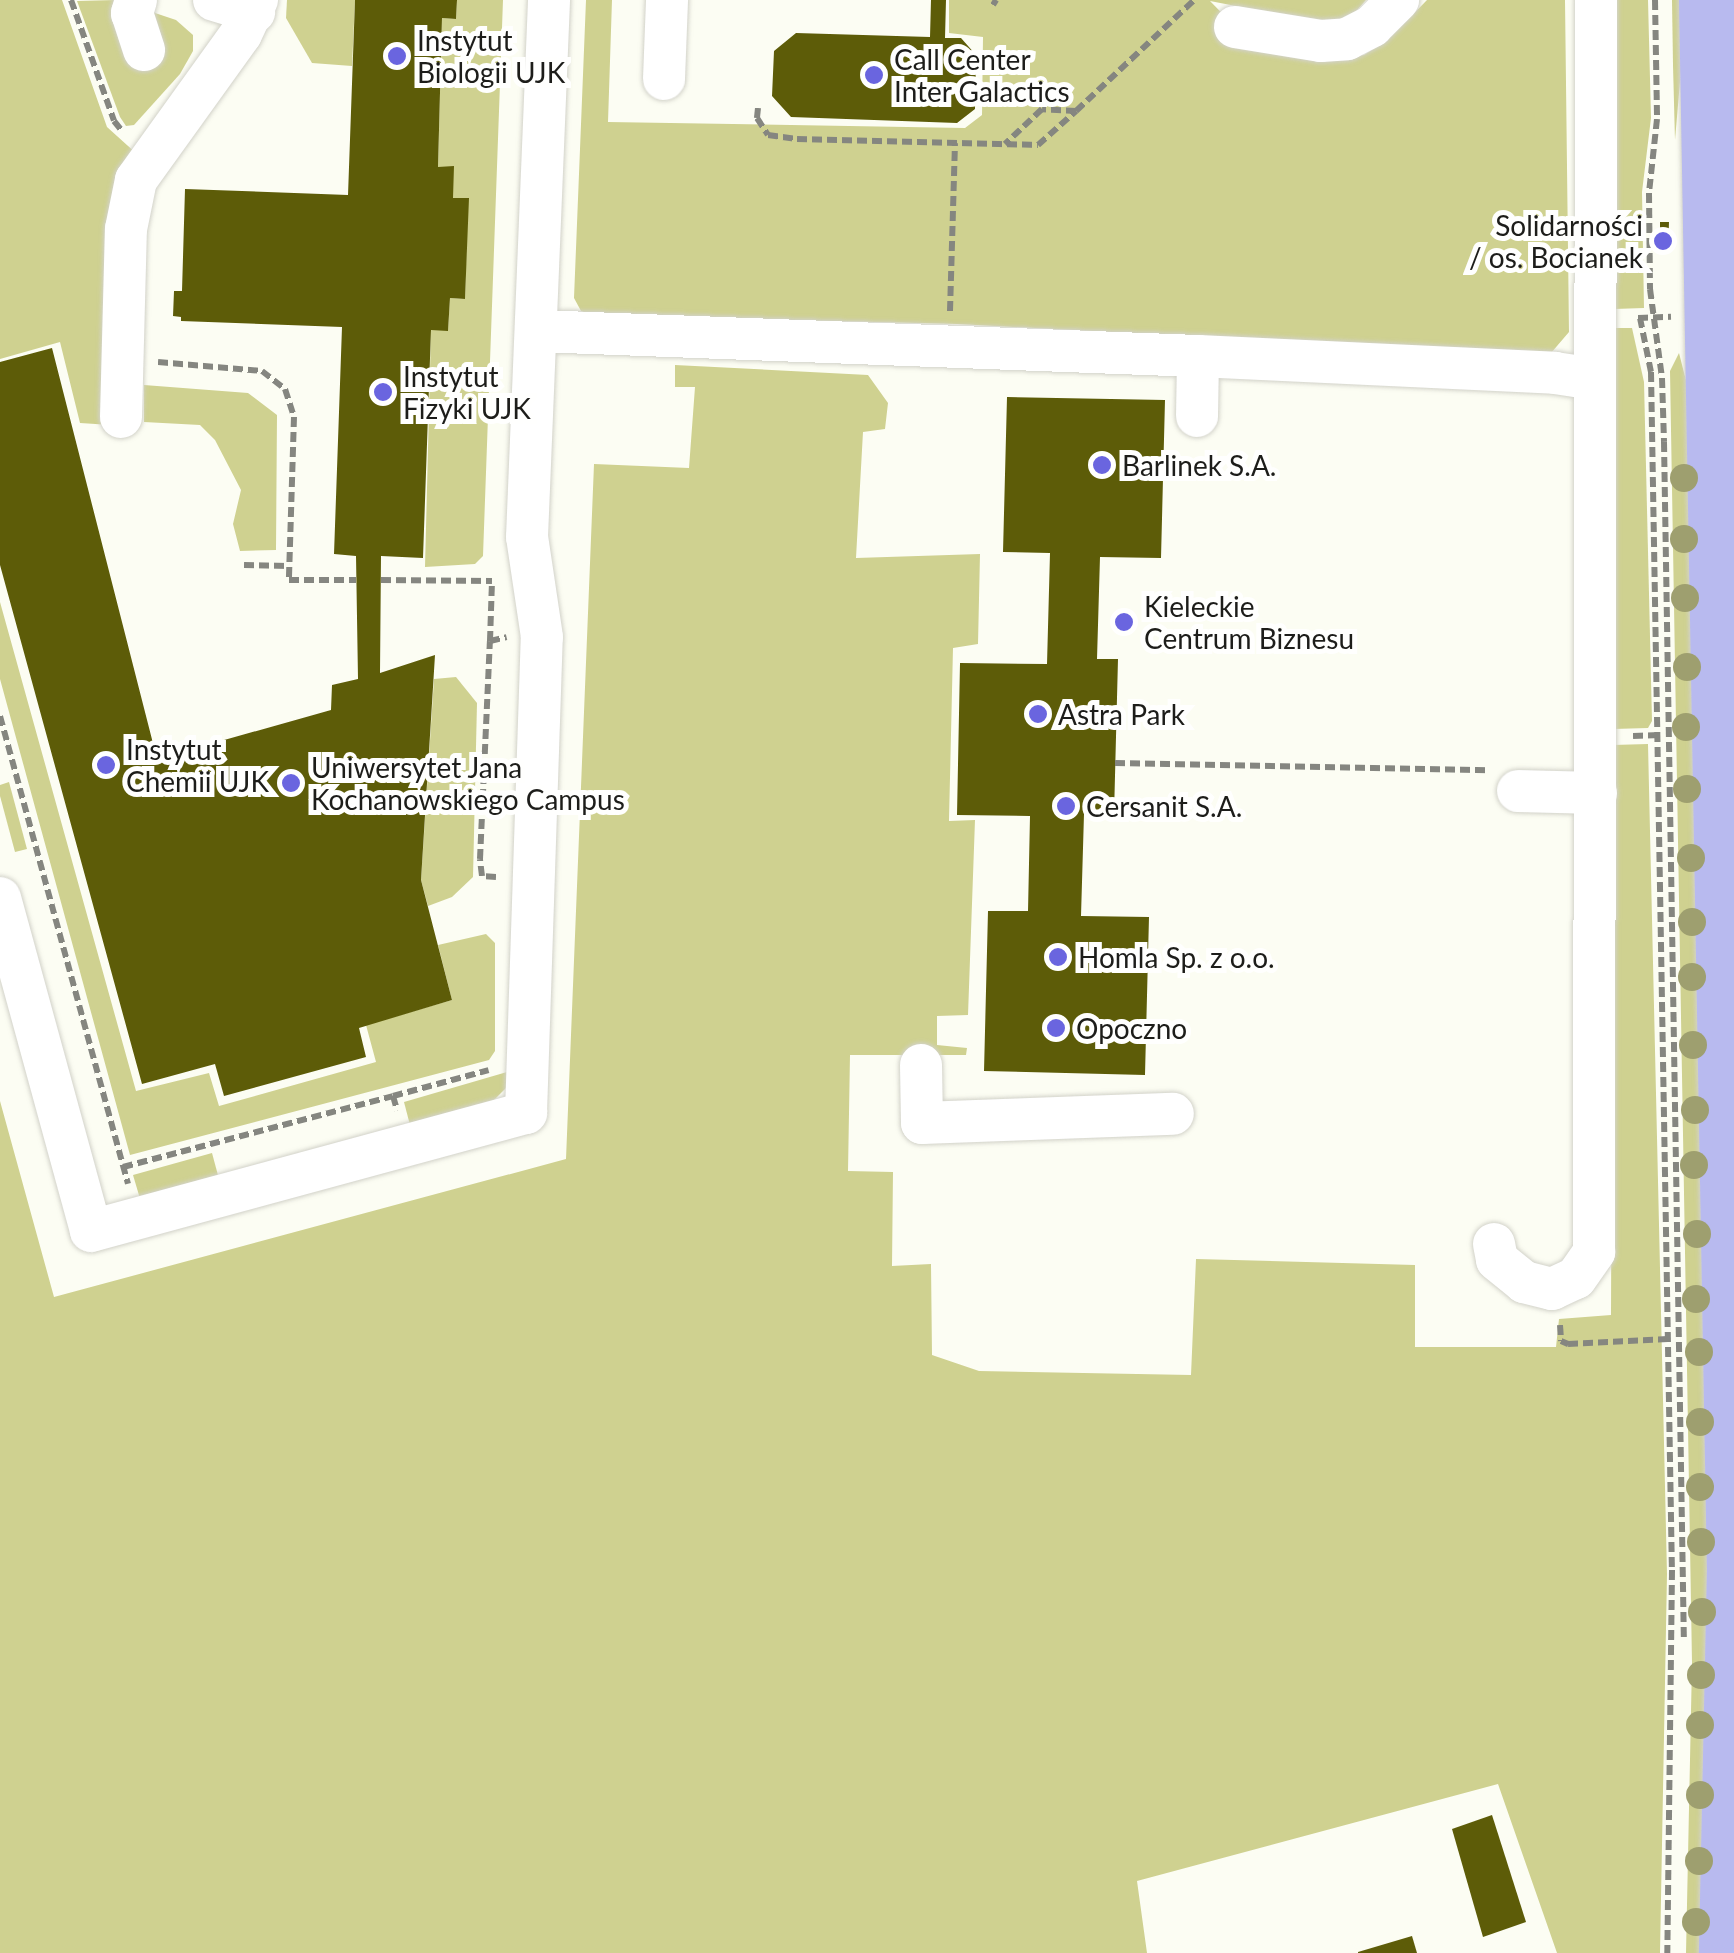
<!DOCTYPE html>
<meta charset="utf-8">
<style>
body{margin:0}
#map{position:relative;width:1734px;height:1953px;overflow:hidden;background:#fcfdf3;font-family:Lato,sans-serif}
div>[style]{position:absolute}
.green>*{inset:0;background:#cfd190}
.building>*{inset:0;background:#5d5c08}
.path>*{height:6px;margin-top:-3px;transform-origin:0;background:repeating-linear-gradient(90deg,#858680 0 10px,transparent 0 15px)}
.roads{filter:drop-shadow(0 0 2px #d2d2c9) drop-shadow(0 0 2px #d2d2c9)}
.minor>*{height:42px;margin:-21px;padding:0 21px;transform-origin:21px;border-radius:21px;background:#fff}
.major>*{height:55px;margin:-27.5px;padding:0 27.5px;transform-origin:27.5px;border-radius:27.5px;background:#b8baef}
.trees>*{width:28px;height:28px;margin:-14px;border-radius:50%;background:#9e9f6f}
.dots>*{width:28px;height:28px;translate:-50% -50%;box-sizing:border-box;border:5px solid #fffffe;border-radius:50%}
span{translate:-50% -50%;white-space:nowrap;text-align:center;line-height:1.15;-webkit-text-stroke:10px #fffffe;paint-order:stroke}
.poi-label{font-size:28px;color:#1d1d1a}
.left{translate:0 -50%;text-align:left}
.right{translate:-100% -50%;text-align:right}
</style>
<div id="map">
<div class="green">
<div style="clip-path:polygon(0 0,62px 0,107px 127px,138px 155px,111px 425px,80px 423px,60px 342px,0 359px)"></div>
<div style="clip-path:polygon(116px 0,176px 20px,193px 35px,193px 51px,180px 74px,134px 125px,126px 126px,120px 117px,77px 1px)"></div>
<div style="clip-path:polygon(287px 0,355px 0,352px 66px,312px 63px,286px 18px)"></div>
<div style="clip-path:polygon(457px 0,503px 0,483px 556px,475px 564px,425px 567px,431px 330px,448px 330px,450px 298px,465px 299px,468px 198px,453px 198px,438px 167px,442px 18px,456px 19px)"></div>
<div style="clip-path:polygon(586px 0,612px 0,608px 122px,965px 128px,982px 115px,983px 37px,949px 33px,949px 0,1366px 0,1348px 20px,1329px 24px,1210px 1px,1259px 51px,1330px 60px,1364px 55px,1388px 40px,1427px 0,1565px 0,1569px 332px,1551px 353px,1537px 354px,957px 324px,593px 315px,581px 311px,574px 298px)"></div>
<div style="clip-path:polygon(1615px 0,1648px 0,1651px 118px,1642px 192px,1644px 308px,1614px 309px)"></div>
<div style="clip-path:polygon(1672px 0,1687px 0,1675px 140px,1673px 65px)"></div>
<div style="clip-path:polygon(1614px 328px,1632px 328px,1644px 382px,1652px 721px,1648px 728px,1613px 729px)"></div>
<div style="clip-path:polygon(1679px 353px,1694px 412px,1713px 1376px,1707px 1953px,1686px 1953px,1692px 1663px,1670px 371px)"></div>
<div style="clip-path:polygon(675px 365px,868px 375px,888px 403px,885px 429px,863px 432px,856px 558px,980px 554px,978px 644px,953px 648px,949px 821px,975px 820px,968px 1015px,937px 1016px,937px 1045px,967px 1048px,966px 1055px,850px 1055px,848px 1171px,893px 1172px,892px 1266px,931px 1264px,932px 1355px,979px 1371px,1191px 1375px,1196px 1259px,1415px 1265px,1415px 1347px,1556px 1347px,1559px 1319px,1611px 1315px,1613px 745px,1648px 744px,1667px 1574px,1660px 1953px,1557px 1953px,1498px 1784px,1137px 1881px,1147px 1953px,0 1953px,0 1101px,54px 1297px,566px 1159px,594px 464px,689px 468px,695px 387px,675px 387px)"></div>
<div style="clip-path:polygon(144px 385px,248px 393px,277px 415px,276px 550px,240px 551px,233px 524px,241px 490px,215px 440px,200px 425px,144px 422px)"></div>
<div style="clip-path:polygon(0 602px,136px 1091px,209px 1073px,219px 1106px,376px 1062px,366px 1025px,452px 1000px,438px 945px,486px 934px,495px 943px,495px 1051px,489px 1060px,130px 1155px,0 679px)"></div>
<div style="clip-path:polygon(456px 677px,477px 703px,473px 877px,452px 897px,428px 906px,421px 880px,434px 679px)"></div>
<div style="clip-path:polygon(9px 782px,27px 849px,15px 852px,0 796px,0 785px)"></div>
<div style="clip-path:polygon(507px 1072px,508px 1086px,490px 1104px,411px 1129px,404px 1102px)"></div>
<div style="clip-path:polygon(212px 1153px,219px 1179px,141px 1202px,133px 1175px)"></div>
</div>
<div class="building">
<div style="clip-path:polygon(355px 0,457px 0,456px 19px,442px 18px,438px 167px,454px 166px,453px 198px,469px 198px,465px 299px,450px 298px,448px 331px,431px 330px,423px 558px,381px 556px,380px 673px,435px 655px,421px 880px,452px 1000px,359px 1028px,366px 1057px,224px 1096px,215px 1064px,142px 1084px,0 565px,0 362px,52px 348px,157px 759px,331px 710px,332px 685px,358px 679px,356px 556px,334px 554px,342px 327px,181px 321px,181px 317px,173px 316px,174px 291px,182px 291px,185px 189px,348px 195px)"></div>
<div style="clip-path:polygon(931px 0,946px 0,945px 38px,961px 38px,976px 55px,975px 109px,957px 123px,791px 117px,772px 96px,774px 51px,796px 33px,930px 37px)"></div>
<div style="clip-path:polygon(1660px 222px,1669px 222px,1668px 251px,1660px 251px)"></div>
<div style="clip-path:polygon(1007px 397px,1165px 400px,1161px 558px,1100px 557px,1097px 659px,1118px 659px,1114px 815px,1084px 814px,1081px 916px,1149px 917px,1145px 1075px,984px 1071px,988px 911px,1028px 911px,1030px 816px,957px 815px,960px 663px,1047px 664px,1050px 553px,1003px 552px)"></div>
<div style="clip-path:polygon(1492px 1815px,1526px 1922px,1483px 1937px,1452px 1829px)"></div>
<div style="clip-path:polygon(1412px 1936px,1417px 1953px,1358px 1953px,1358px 1952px)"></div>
</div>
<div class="path">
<div style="left:71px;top:0;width:128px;rotate:70.4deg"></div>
<div style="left:114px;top:121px;width:14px;rotate:51deg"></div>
<div style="left:1655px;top:0;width:119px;rotate:89deg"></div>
<div style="left:1657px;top:119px;width:74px;rotate:96.2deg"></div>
<div style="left:1649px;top:193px;width:96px;rotate:89.4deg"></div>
<div style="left:1650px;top:289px;width:90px;rotate:82.3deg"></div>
<div style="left:1662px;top:378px;width:64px;rotate:88.2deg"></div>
<div style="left:1664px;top:442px;width:1200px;rotate:89.05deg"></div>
<div style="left:993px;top:5px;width:6px;rotate:-59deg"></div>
<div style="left:758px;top:108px;width:10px;rotate:96deg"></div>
<div style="left:757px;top:118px;width:20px;rotate:57deg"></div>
<div style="left:768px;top:135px;width:29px;rotate:8deg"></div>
<div style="left:797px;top:139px;width:241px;rotate:1.4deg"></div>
<div style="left:1038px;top:145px;width:51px;rotate:-41.8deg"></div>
<div style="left:1076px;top:111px;width:34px;rotate:-177deg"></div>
<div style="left:1042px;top:109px;width:51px;rotate:136.6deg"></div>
<div style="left:1076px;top:111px;width:162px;rotate:-43.2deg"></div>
<div style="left:950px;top:311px;width:168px;rotate:-88.3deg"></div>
<div style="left:1638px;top:318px;width:33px;rotate:-2deg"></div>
<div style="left:1640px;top:318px;width:55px;rotate:78.5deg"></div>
<div style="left:1651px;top:372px;width:1198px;rotate:89deg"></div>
<div style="left:1672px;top:1570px;width:383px;rotate:90.7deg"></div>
<div style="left:158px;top:362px;width:104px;rotate:4.9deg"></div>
<div style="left:262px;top:371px;width:29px;rotate:38deg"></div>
<div style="left:285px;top:389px;width:29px;rotate:72deg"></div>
<div style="left:294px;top:417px;width:163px;rotate:91.8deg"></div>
<div style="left:289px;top:580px;width:67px"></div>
<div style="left:244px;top:565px;width:45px;rotate:1.3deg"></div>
<div style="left:381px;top:580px;width:111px;rotate:0.5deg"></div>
<div style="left:490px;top:641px;width:59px;rotate:-88.1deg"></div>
<div style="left:0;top:716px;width:485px;rotate:74.7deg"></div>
<div style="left:1633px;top:736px;width:27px;rotate:-2deg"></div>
<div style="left:1115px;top:763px;width:374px;rotate:1.1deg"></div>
<div style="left:496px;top:877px;width:14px;rotate:-176deg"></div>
<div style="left:482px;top:876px;width:17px;rotate:-97deg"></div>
<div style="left:480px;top:859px;width:218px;rotate:-87.4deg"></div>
<div style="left:490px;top:641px;width:17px;rotate:-13deg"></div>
<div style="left:393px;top:1096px;width:99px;rotate:-15.2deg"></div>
<div style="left:123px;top:1167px;width:279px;rotate:-14.7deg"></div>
<div style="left:393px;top:1096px;width:15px;rotate:74deg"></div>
<div style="left:1560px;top:1325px;width:16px;rotate:86deg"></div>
<div style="left:1561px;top:1341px;width:8px;rotate:23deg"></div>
<div style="left:1568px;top:1344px;width:100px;rotate:-2.9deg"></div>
</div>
<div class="roads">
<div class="minor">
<div style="left:136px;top:0;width:14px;rotate:107deg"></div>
<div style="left:132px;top:13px;width:39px;rotate:72deg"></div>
<div style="left:214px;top:0;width:42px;rotate:16.7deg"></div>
<div style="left:1235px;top:27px;width:87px;rotate:9.2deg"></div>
<div style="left:1321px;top:41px;width:26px;rotate:-4deg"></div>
<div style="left:1347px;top:39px;width:28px;rotate:-27deg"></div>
<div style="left:1372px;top:26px;width:37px;rotate:-45deg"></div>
<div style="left:664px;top:79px;width:79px;rotate:-87.8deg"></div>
<div style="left:538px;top:331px;width:660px;rotate:2.17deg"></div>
<div style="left:1198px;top:356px;width:357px;rotate:2.7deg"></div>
<div style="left:1555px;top:373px;width:40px;rotate:8.5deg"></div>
<div style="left:1197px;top:416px;width:60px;rotate:-89deg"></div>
<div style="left:121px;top:417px;width:188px;rotate:-88.5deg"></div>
<div style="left:126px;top:229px;width:50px;rotate:-78.5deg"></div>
<div style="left:136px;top:180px;width:180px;rotate:-54.3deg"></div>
<div style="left:241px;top:34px;width:38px;rotate:-65deg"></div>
<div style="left:1518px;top:791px;width:78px;rotate:1.5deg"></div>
<div style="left:0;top:898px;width:345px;rotate:74.7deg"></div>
<div style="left:91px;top:1231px;width:451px;rotate:-15.2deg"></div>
<div style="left:526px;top:1113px;width:476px;rotate:-88.1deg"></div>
<div style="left:542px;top:637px;width:101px;rotate:-98.5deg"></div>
<div style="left:527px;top:537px;width:537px;rotate:-87.65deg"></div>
<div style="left:921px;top:1065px;width:58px;rotate:89deg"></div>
<div style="left:922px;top:1123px;width:251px;rotate:-2.1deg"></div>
<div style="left:1494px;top:1244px;width:16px;rotate:79deg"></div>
<div style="left:1497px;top:1260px;width:35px;rotate:39deg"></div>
<div style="left:1524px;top:1282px;width:29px;rotate:14deg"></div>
<div style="left:1552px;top:1289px;width:26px;rotate:-25deg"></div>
<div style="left:1576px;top:1278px;width:32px;rotate:-55deg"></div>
<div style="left:1594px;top:1252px;width:1252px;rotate:-89.91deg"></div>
</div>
<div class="major">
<div style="left:1706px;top:0;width:1566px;rotate:88.98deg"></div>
<div style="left:1734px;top:1566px;width:387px;rotate:91.2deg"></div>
</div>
</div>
<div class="trees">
<div style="left:1684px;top:478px"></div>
<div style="left:1684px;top:539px"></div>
<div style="left:1685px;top:598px"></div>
<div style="left:1687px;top:667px"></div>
<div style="left:1686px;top:727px"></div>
<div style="left:1687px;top:789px"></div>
<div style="left:1691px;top:858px"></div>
<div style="left:1692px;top:922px"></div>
<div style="left:1692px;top:977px"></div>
<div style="left:1693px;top:1045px"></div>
<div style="left:1695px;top:1110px"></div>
<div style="left:1694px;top:1165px"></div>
<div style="left:1697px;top:1234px"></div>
<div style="left:1696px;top:1299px"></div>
<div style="left:1699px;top:1352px"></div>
<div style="left:1700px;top:1422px"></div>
<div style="left:1700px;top:1487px"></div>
<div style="left:1701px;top:1542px"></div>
<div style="left:1702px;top:1612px"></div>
<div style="left:1701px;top:1675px"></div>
<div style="left:1700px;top:1725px"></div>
<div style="left:1700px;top:1795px"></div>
<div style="left:1699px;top:1861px"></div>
<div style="left:1696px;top:1922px"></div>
</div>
<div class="dots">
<div style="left:397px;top:56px;background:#6a65df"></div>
<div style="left:874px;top:75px;background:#6a65df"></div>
<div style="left:1663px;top:241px;background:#6a65df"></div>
<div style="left:383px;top:392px;background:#6a65df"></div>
<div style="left:1102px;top:465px;background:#6a65df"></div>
<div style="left:1124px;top:622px;background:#6a65df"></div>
<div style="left:1038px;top:714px;background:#6a65df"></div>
<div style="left:106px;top:765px;background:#6a65df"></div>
<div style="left:291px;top:783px;background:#6a65df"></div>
<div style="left:1066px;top:806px;background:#6a65df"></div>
<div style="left:1058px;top:957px;background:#6a65df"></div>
<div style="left:1056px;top:1028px;background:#6a65df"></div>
</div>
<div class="poi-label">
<span class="left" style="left:417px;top:56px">Instytut<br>Biologii UJK</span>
<span class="left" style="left:894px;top:75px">Call Center<br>Inter Galactics</span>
<span class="right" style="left:1643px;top:241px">Solidarności<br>/ os. Bocianek</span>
<span class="left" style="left:403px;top:392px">Instytut<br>Fizyki UJK</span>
<span class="left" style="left:1122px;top:465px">Barlinek S.A.</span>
<span class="left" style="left:1144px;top:622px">Kieleckie<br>Centrum Biznesu</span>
<span class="left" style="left:1058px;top:714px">Astra Park</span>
<span class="left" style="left:126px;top:765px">Instytut<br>Chemii UJK</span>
<span class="left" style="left:311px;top:783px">Uniwersytet Jana<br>Kochanowskiego Campus</span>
<span class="left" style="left:1086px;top:806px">Cersanit S.A.</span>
<span class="left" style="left:1078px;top:957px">Homla Sp. z o.o.</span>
<span class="left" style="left:1076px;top:1028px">Opoczno</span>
</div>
</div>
